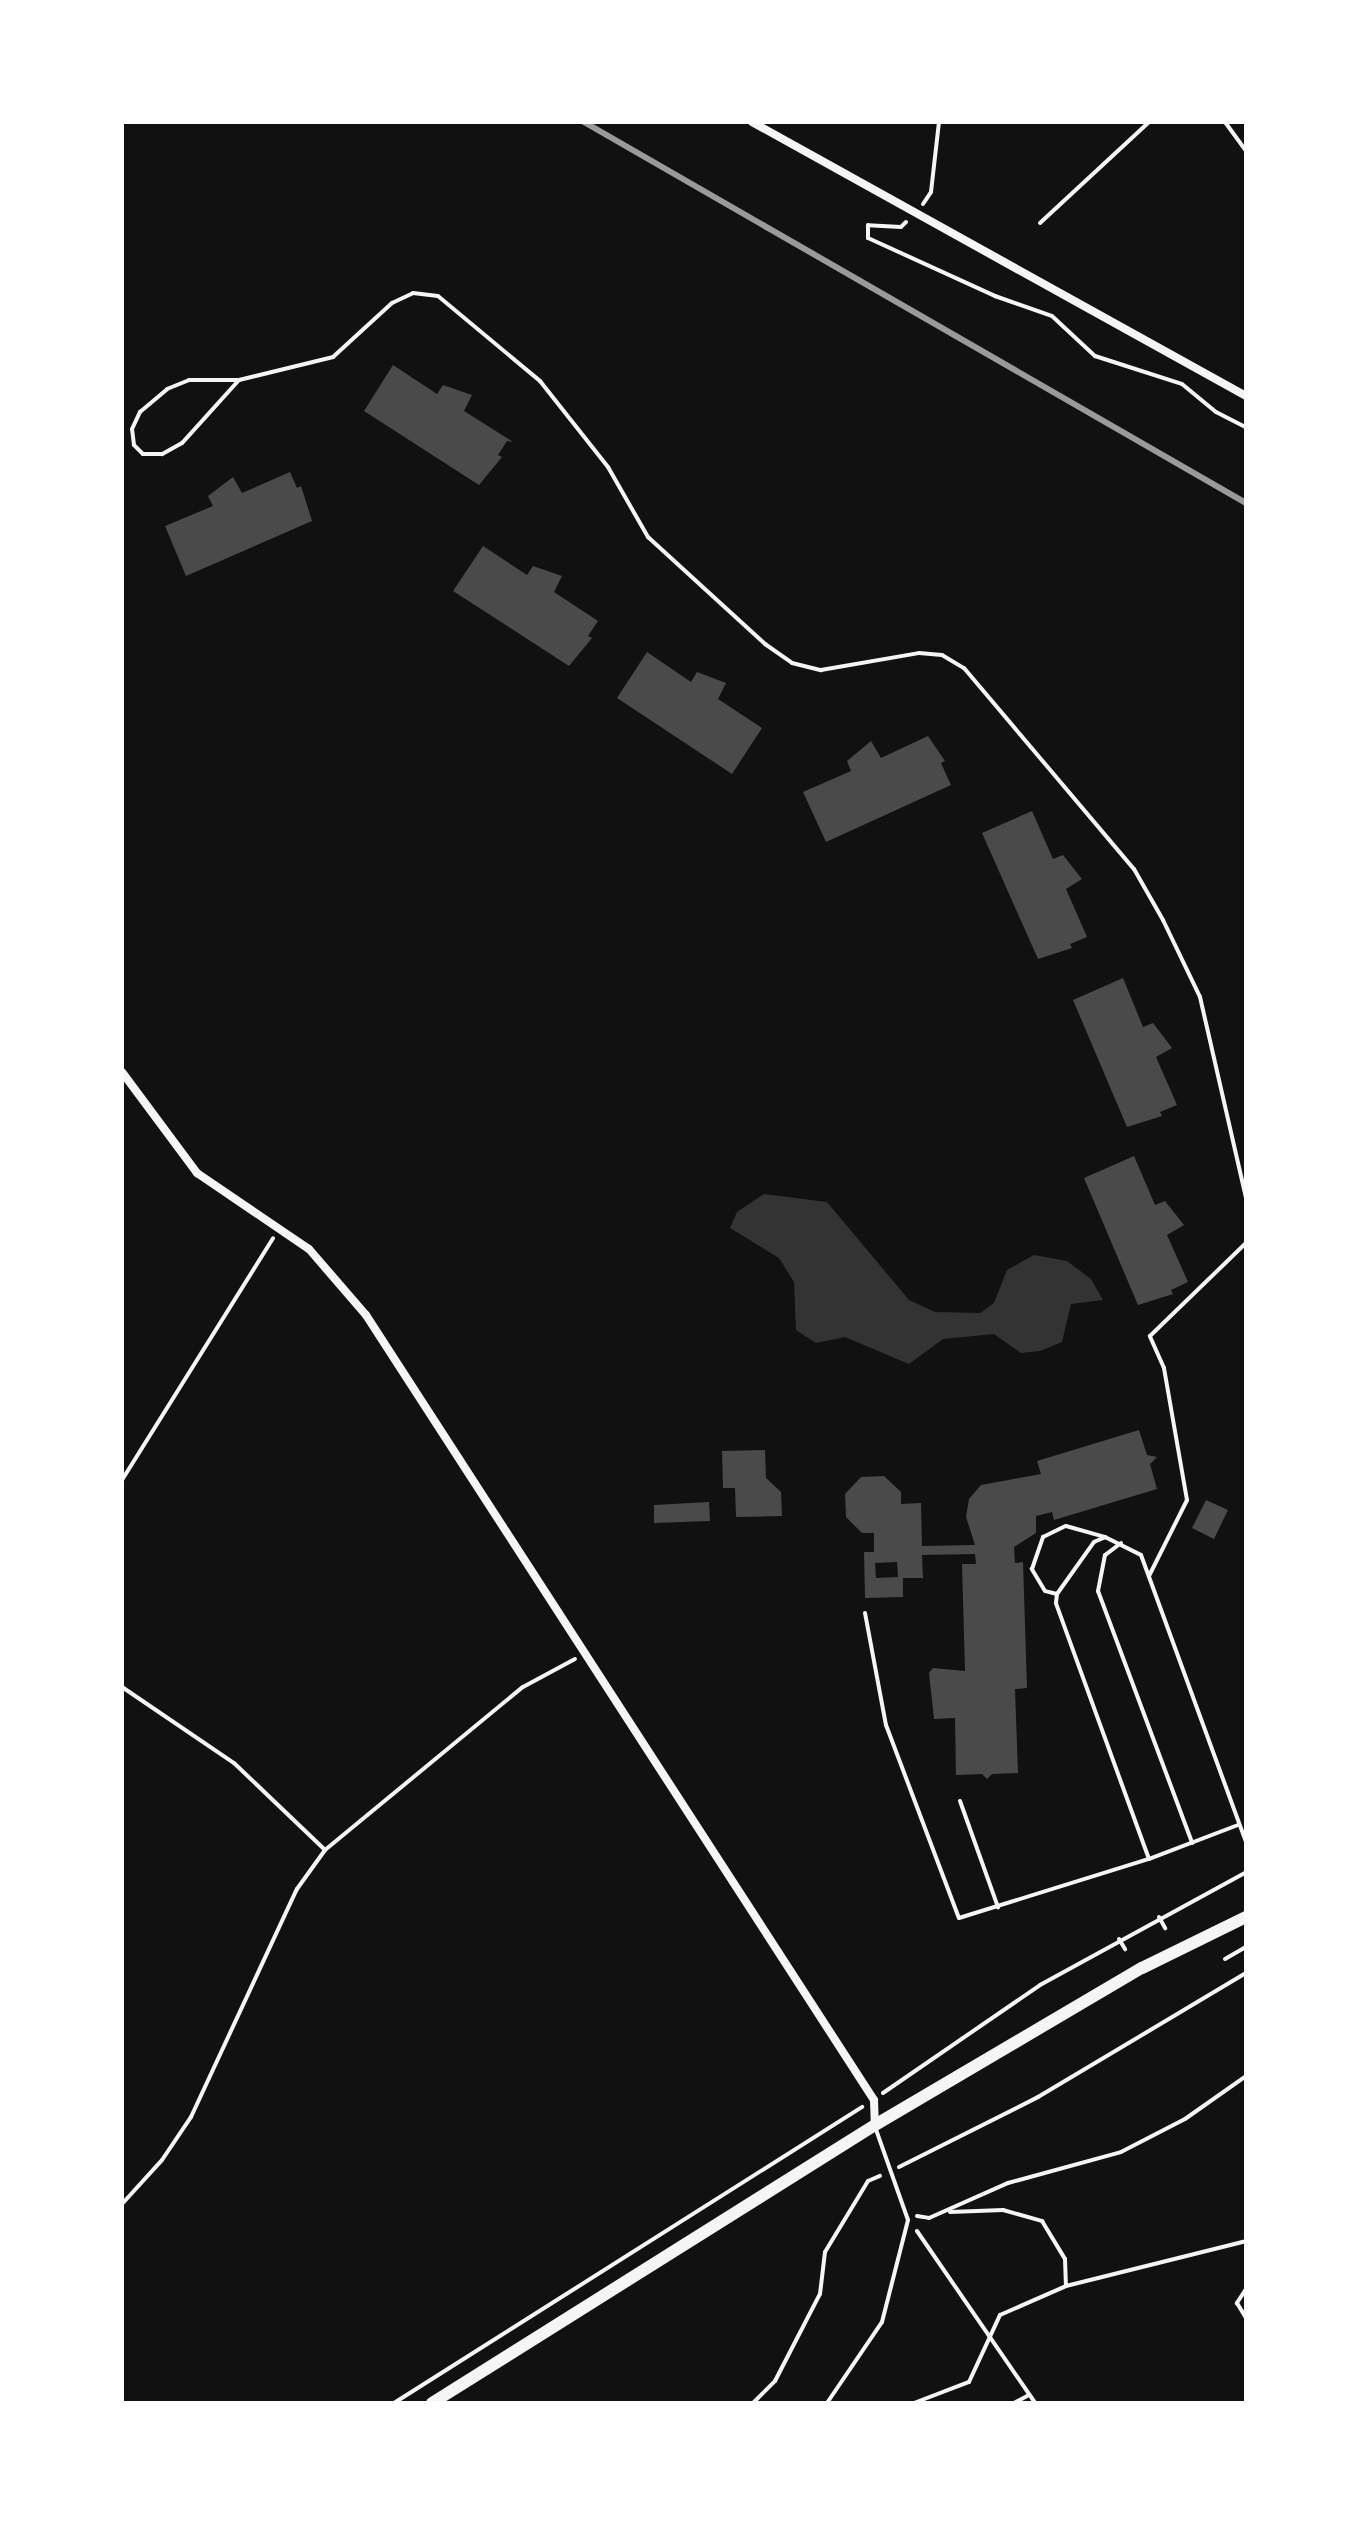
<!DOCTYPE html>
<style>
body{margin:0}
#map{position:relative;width:1368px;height:2525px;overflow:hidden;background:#111;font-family:Ubuntu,sans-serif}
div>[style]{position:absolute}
.water>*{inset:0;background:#333}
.building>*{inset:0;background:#4a4a4a}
.path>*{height:4px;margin:-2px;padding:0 2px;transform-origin:2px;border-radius:2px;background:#f5f5f5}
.service>*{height:4px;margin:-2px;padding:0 2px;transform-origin:2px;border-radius:2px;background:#f5f5f5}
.minor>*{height:8px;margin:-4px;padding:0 4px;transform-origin:4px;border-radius:4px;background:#f5f5f5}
.secondary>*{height:12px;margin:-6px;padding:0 6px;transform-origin:6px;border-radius:6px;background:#f5f5f5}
.rail>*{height:6px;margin:-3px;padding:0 3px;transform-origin:3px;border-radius:3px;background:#9a9a9a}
span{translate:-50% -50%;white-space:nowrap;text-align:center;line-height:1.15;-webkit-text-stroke:6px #fff;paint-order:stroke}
.frame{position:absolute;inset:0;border:124px solid #fff;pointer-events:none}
</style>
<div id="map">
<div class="water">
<div style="clip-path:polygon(764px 1194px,827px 1202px,909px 1300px,935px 1312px,980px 1313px,994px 1303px,1007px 1270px,1034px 1255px,1067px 1261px,1091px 1279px,1103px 1300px,1071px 1304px,1062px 1342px,1040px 1351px,1021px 1353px,994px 1334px,943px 1339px,909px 1364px,845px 1337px,816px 1343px,796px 1330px,794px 1282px,779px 1258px,730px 1228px,737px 1212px)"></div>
</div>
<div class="building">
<div style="clip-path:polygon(393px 365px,437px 394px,443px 385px,472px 395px,464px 411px,513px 442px,507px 441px,498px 455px,502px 457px,479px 485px,364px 411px)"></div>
<div style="clip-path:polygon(290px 472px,297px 488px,301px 486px,312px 521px,186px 576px,165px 526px,213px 506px,208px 496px,233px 477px,242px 493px)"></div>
<div style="clip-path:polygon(483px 546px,527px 575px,533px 566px,562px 576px,554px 592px,598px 621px,588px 636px,592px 638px,569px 666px,453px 591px)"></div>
<div style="clip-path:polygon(647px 652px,691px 682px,697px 672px,726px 683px,718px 699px,762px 728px,732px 774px,617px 698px)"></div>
<div style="clip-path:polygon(928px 736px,945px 761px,941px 763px,951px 785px,826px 842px,803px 792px,851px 771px,847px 761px,871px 741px,881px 758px)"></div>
<div style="clip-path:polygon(1032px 811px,1053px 859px,1063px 855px,1082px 879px,1066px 889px,1087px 937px,1070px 944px,1072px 948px,1038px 959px,982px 833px)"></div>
<div style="clip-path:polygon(1123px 978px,1143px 1027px,1153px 1023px,1172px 1048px,1156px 1057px,1177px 1105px,1160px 1112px,1162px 1116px,1127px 1127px,1073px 1000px)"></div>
<div style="clip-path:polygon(1134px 1156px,1155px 1205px,1165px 1201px,1184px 1225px,1167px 1235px,1188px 1282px,1171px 1290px,1173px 1294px,1138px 1305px,1084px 1178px)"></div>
<div style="clip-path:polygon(evenodd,1139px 1430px,1147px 1455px,1157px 1457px,1150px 1464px,1157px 1489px,1054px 1520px,1052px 1512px,1036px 1516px,1036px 1533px,1014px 1547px,1015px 1563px,1023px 1562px,1027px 1688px,1015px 1689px,1018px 1773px,992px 1774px,987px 1779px,982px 1774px,956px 1775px,955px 1718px,934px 1719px,929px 1673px,933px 1668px,965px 1671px,962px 1564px,976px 1564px,975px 1554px,922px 1555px,923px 1578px,903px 1578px,903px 1597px,865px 1598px,864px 1552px,874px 1552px,874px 1533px,862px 1533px,846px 1517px,845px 1494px,861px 1477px,884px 1476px,901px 1492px,901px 1504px,921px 1503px,922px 1546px,975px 1545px,966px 1517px,969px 1499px,981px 1485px,1041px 1474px,1037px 1461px,1139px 1430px,897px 1562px,898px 1577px,876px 1578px,875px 1563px,897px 1562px)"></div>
<div style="clip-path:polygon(765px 1450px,766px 1478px,781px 1492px,782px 1516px,736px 1517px,735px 1488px,723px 1488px,722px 1451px)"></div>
<div style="clip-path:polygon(1206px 1500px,1228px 1510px,1214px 1539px,1192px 1528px)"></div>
<div style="clip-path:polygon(709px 1502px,710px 1521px,654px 1523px,654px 1505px)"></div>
</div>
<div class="path">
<div style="left:1225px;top:122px;width:36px;rotate:54deg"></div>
<div style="left:923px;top:204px;width:14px;rotate:-56deg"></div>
<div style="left:931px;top:192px;width:70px;rotate:-83.5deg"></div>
<div style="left:906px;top:222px;width:7px;rotate:135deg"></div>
<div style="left:901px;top:227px;width:33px;rotate:-177deg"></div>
<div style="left:868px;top:225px;width:13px;rotate:90deg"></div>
<div style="left:868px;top:238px;width:140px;rotate:24.5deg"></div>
<div style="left:995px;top:296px;width:60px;rotate:19.3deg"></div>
<div style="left:1052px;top:316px;width:59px;rotate:42.9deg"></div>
<div style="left:1095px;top:356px;width:91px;rotate:17.8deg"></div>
<div style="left:1182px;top:384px;width:44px;rotate:39.5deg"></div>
<div style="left:1216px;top:412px;width:34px;rotate:27deg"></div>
<div style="left:1040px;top:223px;width:149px;rotate:-42.8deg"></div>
<div style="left:122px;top:1480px;width:285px;rotate:-58deg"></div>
<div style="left:122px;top:1687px;width:135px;rotate:34.2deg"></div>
<div style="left:234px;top:1763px;width:126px;rotate:43.7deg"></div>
<div style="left:1159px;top:1917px;width:13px;rotate:61deg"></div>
<div style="left:1119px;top:1939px;width:12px;rotate:59deg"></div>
<div style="left:1225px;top:1959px;width:24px;rotate:-30deg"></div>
<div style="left:883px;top:2093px;width:191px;rotate:-34.5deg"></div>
<div style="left:1040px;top:1985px;width:235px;rotate:-28.7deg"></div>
<div style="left:899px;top:2167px;width:156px;rotate:-26.7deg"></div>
<div style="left:1038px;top:2097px;width:242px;rotate:-30.8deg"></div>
<div style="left:122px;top:2204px;width:59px;rotate:-47.7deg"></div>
<div style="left:162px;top:2160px;width:52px;rotate:-56deg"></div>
<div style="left:191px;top:2117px;width:251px;rotate:-65.1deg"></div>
<div style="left:297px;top:1889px;width:48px;rotate:-54.3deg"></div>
<div style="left:325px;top:1850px;width:256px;rotate:-39.5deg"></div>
<div style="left:523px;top:1687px;width:59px;rotate:-28.3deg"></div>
<div style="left:950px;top:2212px;width:53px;rotate:-2.2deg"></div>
<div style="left:1003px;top:2210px;width:41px;rotate:15.8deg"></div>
<div style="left:1042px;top:2221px;width:44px;rotate:58.8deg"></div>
<div style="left:1065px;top:2259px;width:27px;rotate:88deg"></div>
<div style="left:917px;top:2216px;width:12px;rotate:9deg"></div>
<div style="left:929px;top:2218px;width:86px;rotate:-23.9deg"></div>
<div style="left:1008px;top:2183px;width:117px;rotate:-15.3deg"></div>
<div style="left:1121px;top:2152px;width:72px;rotate:-27.3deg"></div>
<div style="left:1185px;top:2119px;width:75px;rotate:-35.2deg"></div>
<div style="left:917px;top:2231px;width:209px;rotate:55.5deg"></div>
<div style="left:1246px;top:2289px;width:17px;rotate:123deg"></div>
<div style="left:1237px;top:2303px;width:17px;rotate:59deg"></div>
<div style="left:394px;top:2403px;width:554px;rotate:-32.31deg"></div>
<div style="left:753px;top:2403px;width:31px;rotate:-45deg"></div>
<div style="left:775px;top:2381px;width:98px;rotate:-62.7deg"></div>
<div style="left:820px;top:2294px;width:42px;rotate:-83.2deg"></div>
<div style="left:825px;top:2252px;width:83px;rotate:-58.8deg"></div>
<div style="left:868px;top:2181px;width:13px;rotate:-23deg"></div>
<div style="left:914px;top:2403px;width:59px;rotate:-20.9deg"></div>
<div style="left:969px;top:2382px;width:74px;rotate:-65.2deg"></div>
<div style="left:1000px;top:2315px;width:72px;rotate:-23.7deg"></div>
<div style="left:1066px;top:2286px;width:186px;rotate:-14deg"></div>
<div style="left:1014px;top:2403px;width:17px;rotate:-28deg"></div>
</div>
<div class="service">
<div style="left:239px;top:380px;width:85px;rotate:132.1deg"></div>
<div style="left:182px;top:443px;width:23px;rotate:151deg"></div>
<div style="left:162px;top:454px;width:19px;rotate:180deg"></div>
<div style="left:143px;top:454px;width:13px;rotate:-135deg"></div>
<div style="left:134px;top:445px;width:16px;rotate:-97deg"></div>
<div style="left:132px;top:429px;width:19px;rotate:-65deg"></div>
<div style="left:140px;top:412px;width:35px;rotate:-40deg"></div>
<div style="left:167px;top:389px;width:24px;rotate:-22deg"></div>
<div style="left:189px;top:380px;width:50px"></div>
<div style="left:239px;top:380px;width:97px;rotate:-13.7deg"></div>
<div style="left:333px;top:357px;width:80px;rotate:-42.5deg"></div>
<div style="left:392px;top:303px;width:23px;rotate:-25deg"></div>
<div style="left:413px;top:293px;width:25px;rotate:7deg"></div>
<div style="left:438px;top:296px;width:133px;rotate:39.8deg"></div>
<div style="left:540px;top:381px;width:110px;rotate:51.7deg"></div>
<div style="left:608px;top:467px;width:81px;rotate:60.3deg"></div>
<div style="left:648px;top:537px;width:159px;rotate:42.4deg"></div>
<div style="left:765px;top:644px;width:33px;rotate:35deg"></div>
<div style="left:792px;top:663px;width:30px;rotate:14deg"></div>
<div style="left:821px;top:670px;width:99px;rotate:-9.8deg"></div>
<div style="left:919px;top:653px;width:23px;rotate:5deg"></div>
<div style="left:942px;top:655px;width:26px;rotate:31deg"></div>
<div style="left:964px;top:668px;width:263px;rotate:49.8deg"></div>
<div style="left:1134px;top:869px;width:59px;rotate:60.4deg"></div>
<div style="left:1163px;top:920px;width:85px;rotate:64.3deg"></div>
<div style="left:1200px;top:997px;width:206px;rotate:77.1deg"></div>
<div style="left:1121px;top:1543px;width:20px;rotate:143deg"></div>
<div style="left:1105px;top:1555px;width:37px;rotate:101deg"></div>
<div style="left:1098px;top:1591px;width:269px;rotate:69.5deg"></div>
<div style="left:1149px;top:1576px;width:85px;rotate:-63.4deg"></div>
<div style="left:1187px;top:1500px;width:134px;rotate:-99.9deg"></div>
<div style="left:1164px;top:1368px;width:35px;rotate:-114deg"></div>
<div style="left:1150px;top:1336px;width:134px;rotate:-44.1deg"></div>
<div style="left:1057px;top:1594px;width:12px;rotate:-166deg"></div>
<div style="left:1045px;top:1591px;width:26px;rotate:-121deg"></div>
<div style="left:1032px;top:1569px;width:34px;rotate:-71deg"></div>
<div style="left:1043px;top:1537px;width:25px;rotate:-26deg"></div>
<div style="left:1066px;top:1526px;width:41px;rotate:15.8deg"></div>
<div style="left:865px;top:1613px;width:114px;rotate:79.4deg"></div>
<div style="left:886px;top:1725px;width:206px;rotate:69.3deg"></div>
<div style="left:959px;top:1918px;width:199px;rotate:-17.3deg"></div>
<div style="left:960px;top:1801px;width:113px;rotate:70.3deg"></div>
<div style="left:1238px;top:1825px;width:95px;rotate:159.1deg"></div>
<div style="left:1149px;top:1859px;width:272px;rotate:-110deg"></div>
<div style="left:1056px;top:1603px;width:9px;rotate:-84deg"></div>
<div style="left:1057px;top:1594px;width:64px;rotate:-54.6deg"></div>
<div style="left:1094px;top:1542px;width:12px;rotate:-24deg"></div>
<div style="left:1105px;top:1537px;width:40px;rotate:26.6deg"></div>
<div style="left:1141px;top:1555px;width:306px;rotate:69.9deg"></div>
<div style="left:827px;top:2403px;width:98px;rotate:-55.8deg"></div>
<div style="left:882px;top:2322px;width:105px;rotate:-75.7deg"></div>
<div style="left:908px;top:2220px;width:99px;rotate:-109.5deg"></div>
</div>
<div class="minor">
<div style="left:752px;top:122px;width:565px;rotate:29.02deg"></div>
<div style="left:122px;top:1072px;width:126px;rotate:53.4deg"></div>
<div style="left:197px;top:1173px;width:135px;rotate:34.2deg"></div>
<div style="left:309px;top:1249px;width:87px;rotate:49.2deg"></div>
<div style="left:366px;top:1315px;width:935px;rotate:57.09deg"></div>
<div style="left:874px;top:2100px;width:25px;rotate:88deg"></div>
</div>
<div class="secondary">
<div style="left:432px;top:2403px;width:523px;rotate:-32.11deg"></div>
<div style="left:875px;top:2125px;width:310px;rotate:-30.5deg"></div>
<div style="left:1142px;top:1968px;width:116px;rotate:-26.1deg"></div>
</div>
<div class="rail">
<div style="left:584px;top:122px;width:764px;rotate:29.92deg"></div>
</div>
<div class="frame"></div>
</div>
